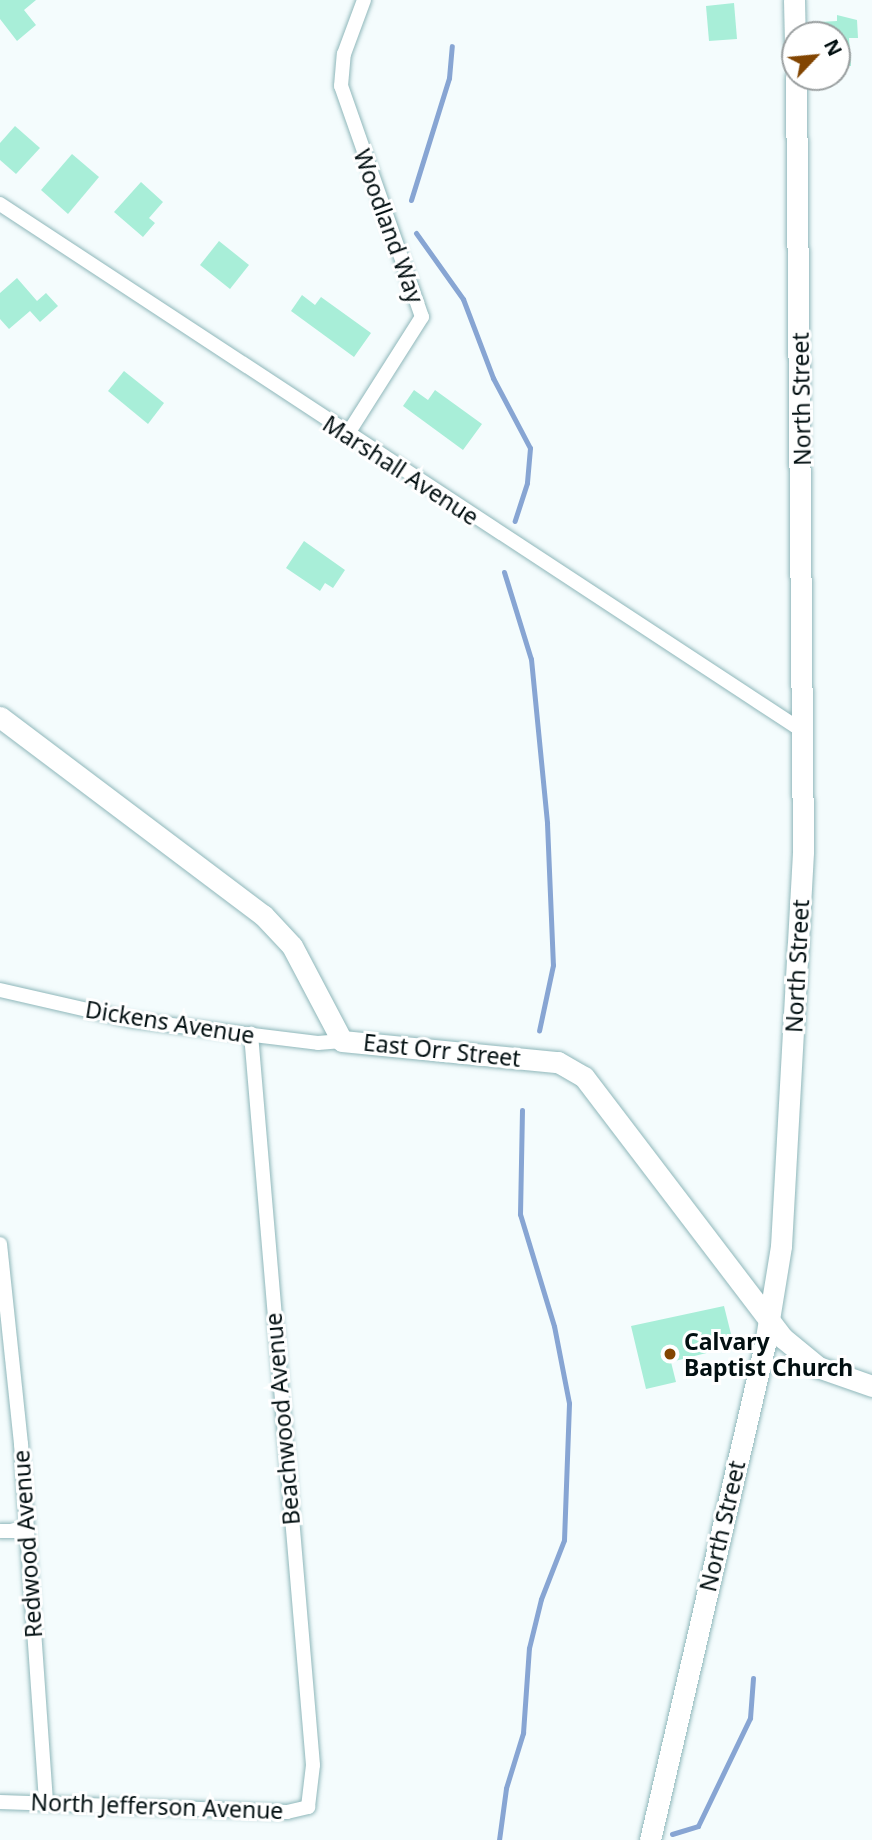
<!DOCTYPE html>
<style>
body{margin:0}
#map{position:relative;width:872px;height:1840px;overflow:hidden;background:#f4fcfd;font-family:"Noto Sans",sans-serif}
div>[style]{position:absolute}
.stream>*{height:5px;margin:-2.5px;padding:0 2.5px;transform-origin:2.5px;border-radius:2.5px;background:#87a5d3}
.building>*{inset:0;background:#a8eed8}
.roads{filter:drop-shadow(0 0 2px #8fb7ba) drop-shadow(0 0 2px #8fb7ba)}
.street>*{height:14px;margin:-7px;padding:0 7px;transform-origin:7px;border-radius:7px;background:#fff}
.secondary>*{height:21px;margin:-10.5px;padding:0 10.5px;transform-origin:10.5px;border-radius:10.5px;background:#fff}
.dots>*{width:19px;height:19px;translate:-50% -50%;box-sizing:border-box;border:4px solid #fff;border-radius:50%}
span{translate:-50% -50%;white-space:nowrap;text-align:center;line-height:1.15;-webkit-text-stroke:6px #fff;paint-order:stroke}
.street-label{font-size:23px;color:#020f11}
.poi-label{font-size:23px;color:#020f11;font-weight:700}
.left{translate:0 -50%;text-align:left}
.north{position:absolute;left:781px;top:21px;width:70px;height:70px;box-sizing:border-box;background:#fff;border:2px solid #9a9fa0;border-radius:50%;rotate:64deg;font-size:19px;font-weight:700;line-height:28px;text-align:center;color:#020f11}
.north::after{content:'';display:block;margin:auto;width:24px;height:32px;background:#824501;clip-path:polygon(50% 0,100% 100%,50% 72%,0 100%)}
</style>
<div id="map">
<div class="stream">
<div style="left:411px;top:200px;width:128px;rotate:-72.7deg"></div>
<div style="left:449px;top:78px;width:32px;rotate:-85deg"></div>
<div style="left:416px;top:233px;width:81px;rotate:54.5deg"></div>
<div style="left:463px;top:299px;width:85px;rotate:69.2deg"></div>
<div style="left:493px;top:378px;width:79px;rotate:62.1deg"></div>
<div style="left:530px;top:448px;width:35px;rotate:95deg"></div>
<div style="left:527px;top:483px;width:40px;rotate:108deg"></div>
<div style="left:504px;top:572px;width:91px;rotate:72.8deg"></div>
<div style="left:531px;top:659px;width:165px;rotate:84.4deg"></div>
<div style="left:547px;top:823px;width:142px;rotate:87.6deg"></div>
<div style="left:553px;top:965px;width:67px;rotate:102deg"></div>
<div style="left:672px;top:1834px;width:27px;rotate:-17deg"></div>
<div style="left:698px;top:1826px;width:120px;rotate:-64.3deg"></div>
<div style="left:750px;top:1718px;width:40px;rotate:-85.7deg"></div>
<div style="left:499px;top:1840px;width:52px;rotate:-82.3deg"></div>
<div style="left:506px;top:1788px;width:58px;rotate:-72.8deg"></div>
<div style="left:523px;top:1733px;width:85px;rotate:-86deg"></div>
<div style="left:529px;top:1648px;width:50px;rotate:-76.2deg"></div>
<div style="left:541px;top:1599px;width:63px;rotate:-68.7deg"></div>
<div style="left:564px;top:1540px;width:137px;rotate:-87.9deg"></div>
<div style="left:569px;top:1403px;width:78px;rotate:-101deg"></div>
<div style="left:554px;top:1326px;width:117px;rotate:-106.9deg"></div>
<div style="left:520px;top:1214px;width:104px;rotate:-88.9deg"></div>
</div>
<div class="building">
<div style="clip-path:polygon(0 0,36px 0,24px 10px,36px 25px,17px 41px,0 19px)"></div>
<div style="clip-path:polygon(734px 3px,737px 39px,709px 41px,706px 6px)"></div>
<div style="clip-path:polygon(837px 15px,857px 20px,858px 38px,849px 38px,851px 66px,837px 66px,837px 35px,820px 35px,819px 22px,837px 21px)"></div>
<div style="clip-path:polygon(15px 126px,40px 148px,16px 174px,0 160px,0 143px)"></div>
<div style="clip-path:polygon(72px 154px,99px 177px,68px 214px,41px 190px)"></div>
<div style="clip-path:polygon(141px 182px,163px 202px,149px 218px,155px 223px,143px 237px,114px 212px)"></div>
<div style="clip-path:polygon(219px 241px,249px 265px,230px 289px,200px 265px)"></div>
<div style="clip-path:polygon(17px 278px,37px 301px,46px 293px,58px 306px,40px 322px,30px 311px,9px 329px,0 319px,0 293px)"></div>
<div style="clip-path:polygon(302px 295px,315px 305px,321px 297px,371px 333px,354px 357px,291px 311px)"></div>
<div style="clip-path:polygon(124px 371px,164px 403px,148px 424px,108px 391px)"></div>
<div style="clip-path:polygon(414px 390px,428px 400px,435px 390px,482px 424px,463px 450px,403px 406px)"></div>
<div style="clip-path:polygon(304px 541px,345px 570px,333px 588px,325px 583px,320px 591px,286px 568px)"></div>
<div style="clip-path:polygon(724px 1306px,734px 1346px,671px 1362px,676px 1382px,646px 1389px,631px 1326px)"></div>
</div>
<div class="roads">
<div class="street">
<div style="left:0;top:204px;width:962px;rotate:33.29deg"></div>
<div style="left:347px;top:435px;width:140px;rotate:-57.6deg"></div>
<div style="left:422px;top:317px;width:245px;rotate:-109.3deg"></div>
<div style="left:341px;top:86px;width:32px;rotate:-85deg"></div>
<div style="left:344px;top:54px;width:58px;rotate:-69.7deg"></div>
<div style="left:0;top:990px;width:134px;rotate:12.9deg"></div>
<div style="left:131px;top:1020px;width:188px;rotate:7deg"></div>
<div style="left:318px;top:1043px;width:24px;rotate:-5deg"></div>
<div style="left:0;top:1244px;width:201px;rotate:84deg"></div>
<div style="left:21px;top:1444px;width:360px;rotate:86deg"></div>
<div style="left:0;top:1531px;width:27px"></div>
<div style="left:0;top:1802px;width:287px;rotate:2deg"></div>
<div style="left:287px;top:1812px;width:22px;rotate:-13deg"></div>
<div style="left:308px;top:1807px;width:42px;rotate:-83.2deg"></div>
<div style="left:313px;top:1765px;width:734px;rotate:-94.85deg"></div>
</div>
<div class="secondary">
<div style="left:794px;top:0;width:44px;rotate:88.7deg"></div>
<div style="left:0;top:717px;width:329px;rotate:37deg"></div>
<div style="left:263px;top:915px;width:42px;rotate:46.9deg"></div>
<div style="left:292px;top:946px;width:107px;rotate:62.2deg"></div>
<div style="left:342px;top:1041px;width:217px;rotate:5.6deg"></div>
<div style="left:558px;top:1062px;width:30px;rotate:30deg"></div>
<div style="left:584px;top:1077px;width:328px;rotate:52.7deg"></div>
<div style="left:783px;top:1338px;width:45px;rotate:39.6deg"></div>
<div style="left:818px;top:1367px;width:57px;rotate:19.4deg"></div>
<div style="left:650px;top:1840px;width:509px;rotate:-76.95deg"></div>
<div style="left:765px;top:1344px;width:99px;rotate:-80.7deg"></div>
<div style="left:781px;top:1246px;width:395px;rotate:-86.8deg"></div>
<div style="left:803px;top:852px;width:775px;rotate:-90.52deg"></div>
</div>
</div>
<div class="dots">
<div style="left:670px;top:1354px;background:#824501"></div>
</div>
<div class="street-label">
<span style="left:389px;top:226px;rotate:70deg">Woodland Way</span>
<span style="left:801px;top:399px;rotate:-91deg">North Street</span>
<span style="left:401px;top:470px;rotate:33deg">Marshall Avenue</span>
<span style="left:797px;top:966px;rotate:-87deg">North Street</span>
<span style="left:170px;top:1022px;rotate:9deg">Dickens Avenue</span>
<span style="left:442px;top:1050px;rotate:6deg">East Orr Street</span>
<span style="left:282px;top:1419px;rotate:-95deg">Beachwood Avenue</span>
<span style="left:722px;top:1526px;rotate:-77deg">North Street</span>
<span style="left:27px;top:1544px;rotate:-94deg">Redwood Avenue</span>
<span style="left:157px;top:1806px;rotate:2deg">North Jefferson Avenue</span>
</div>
<div class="poi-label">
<span class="left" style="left:684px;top:1354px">Calvary<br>Baptist Church</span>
</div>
<div class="north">N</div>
</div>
